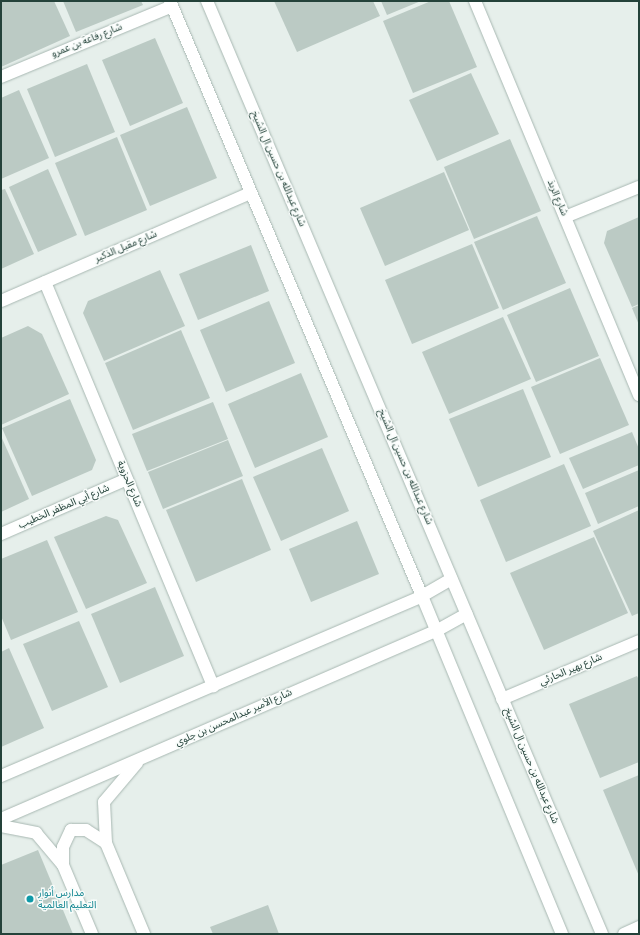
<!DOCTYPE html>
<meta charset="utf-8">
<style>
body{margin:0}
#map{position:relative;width:640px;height:935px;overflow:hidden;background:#e6efeb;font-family:"Source Sans 3","Noto Sans Arabic",sans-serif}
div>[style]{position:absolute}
.building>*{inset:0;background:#bbcac4}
.roads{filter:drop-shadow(0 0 1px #a8b8b2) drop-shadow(0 0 1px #a8b8b2)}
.minor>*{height:12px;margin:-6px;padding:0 6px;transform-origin:6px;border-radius:6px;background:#fff}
.dots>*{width:11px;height:11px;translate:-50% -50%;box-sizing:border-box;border:2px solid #f7fbf9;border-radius:50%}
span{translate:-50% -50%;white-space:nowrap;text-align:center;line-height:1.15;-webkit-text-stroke:3px #f7fbf9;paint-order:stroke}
.street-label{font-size:10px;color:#24423a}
.culture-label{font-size:10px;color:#0d838f}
.left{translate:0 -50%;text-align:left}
.frame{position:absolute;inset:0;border:2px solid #24423a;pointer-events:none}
</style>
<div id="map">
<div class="building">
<div style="clip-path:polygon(1px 1px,54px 1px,70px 36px,1px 67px)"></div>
<div style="clip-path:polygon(63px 1px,141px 1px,143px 5px,76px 32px)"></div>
<div style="clip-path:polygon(274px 1px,373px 1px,380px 16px,297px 52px)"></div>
<div style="clip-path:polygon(381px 1px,421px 1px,387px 15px)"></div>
<div style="clip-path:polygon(431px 1px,449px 1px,477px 67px,413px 93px,383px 21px)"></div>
<div style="clip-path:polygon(155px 38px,183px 103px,130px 126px,102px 60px)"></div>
<div style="clip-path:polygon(87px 64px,115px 132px,55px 157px,27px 89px)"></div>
<div style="clip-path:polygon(471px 73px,499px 134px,437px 161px,409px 100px)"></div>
<div style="clip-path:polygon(19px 90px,49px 158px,1px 179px,1px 98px)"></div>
<div style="clip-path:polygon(187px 107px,217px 178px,150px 206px,120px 135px)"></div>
<div style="clip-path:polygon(117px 137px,147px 210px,85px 236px,55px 163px)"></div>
<div style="clip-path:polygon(510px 139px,541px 211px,474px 239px,444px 167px)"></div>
<div style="clip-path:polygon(48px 169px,77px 235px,38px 252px,9px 187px)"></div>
<div style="clip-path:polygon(444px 172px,469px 230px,385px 266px,360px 208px)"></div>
<div style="clip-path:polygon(5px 189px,34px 254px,1px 269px,1px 190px)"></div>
<div style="clip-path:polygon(537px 216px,566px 283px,503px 310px,474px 242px)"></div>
<div style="clip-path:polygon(639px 217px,639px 304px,632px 307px,604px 243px,607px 231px)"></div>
<div style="clip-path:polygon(472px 244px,499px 308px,412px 344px,385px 280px)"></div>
<div style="clip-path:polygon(251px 245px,269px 291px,198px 320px,179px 274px)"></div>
<div style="clip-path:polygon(160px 270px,185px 326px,104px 361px,83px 313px,88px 301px)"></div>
<div style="clip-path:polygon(570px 288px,599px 356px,536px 382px,507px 315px)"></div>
<div style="clip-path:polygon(269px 301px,295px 363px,226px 392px,200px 330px)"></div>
<div style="clip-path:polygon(639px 305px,639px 325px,632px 308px)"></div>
<div style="clip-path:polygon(503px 317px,531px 379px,449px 414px,422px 352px)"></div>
<div style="clip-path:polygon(28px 326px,42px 334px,69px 394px,1px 425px,1px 338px)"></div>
<div style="clip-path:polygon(181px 330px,210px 398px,133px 430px,105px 363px)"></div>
<div style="clip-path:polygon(600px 358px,629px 425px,560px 454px,531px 387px)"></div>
<div style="clip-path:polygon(301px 373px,328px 437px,255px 468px,228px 404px)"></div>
<div style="clip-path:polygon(523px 389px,551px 457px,478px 487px,449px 419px)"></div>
<div style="clip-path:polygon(70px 399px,96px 460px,92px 470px,32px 496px,2px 428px)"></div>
<div style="clip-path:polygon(213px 402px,228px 439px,147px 471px,132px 434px)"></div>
<div style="clip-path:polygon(632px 432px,639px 449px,639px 465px,583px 489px,569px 458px)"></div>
<div style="clip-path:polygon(1px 436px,29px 499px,1px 512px)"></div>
<div style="clip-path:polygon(228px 440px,243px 476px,163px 509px,148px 472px)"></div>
<div style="clip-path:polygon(322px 448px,349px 511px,281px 541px,253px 477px)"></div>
<div style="clip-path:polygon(564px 464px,591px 526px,506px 562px,480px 500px)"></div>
<div style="clip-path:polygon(639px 470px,639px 506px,598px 524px,585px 493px)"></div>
<div style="clip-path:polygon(242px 479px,271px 550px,196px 582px,166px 510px)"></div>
<div style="clip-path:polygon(639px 510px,639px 613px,632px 616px,593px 531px)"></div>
<div style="clip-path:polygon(106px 516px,118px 520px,147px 583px,86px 609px,54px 537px)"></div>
<div style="clip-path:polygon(357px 521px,379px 574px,311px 602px,289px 549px)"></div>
<div style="clip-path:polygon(594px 537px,628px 613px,544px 650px,510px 573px)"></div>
<div style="clip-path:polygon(47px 540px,78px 612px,11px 640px,1px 616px,1px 559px)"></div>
<div style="clip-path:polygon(155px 587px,184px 656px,120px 683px,91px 614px)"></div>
<div style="clip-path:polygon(79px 621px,108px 687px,52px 711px,23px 644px)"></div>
<div style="clip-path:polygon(9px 648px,44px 728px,1px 747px,1px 652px)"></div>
<div style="clip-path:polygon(637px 676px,639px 680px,639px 762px,600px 778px,569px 704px)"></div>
<div style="clip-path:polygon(639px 775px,639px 876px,603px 790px)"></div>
<div style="clip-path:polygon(38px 850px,73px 934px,1px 934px,1px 865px)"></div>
<div style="clip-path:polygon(268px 905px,279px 934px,213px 934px,210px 927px)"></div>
</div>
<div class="roads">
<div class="minor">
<div style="left:170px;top:1px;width:646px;rotate:67.05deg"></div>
<div style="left:422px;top:596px;width:366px;rotate:67.5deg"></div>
<div style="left:207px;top:1px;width:1013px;rotate:67.05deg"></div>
<div style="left:475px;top:1px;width:427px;rotate:67.4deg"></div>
<div style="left:1px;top:77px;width:185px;rotate:-22.5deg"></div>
<div style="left:565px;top:217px;width:80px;rotate:-22.1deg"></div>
<div style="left:45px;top:282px;width:438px;rotate:67.4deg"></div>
<div style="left:1px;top:301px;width:272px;rotate:-23.4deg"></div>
<div style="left:1px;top:534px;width:137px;rotate:-23.6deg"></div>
<div style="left:502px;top:699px;width:149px;rotate:-22.9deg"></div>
<div style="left:137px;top:763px;width:51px;rotate:130.2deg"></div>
<div style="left:104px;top:802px;width:41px;rotate:87.2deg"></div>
<div style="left:106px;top:843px;width:99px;rotate:67.3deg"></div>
<div style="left:1px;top:776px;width:458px;rotate:-23.1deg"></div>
<div style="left:422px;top:596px;width:34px;rotate:-30deg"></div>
<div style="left:1px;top:819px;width:474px;rotate:-23.4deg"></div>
<div style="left:436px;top:631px;width:35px;rotate:-29deg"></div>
<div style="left:1px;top:826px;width:36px;rotate:11deg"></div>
<div style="left:36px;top:833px;width:42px;rotate:49.8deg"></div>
<div style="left:63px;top:865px;width:75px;rotate:67.2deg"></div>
<div style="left:63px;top:865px;width:18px;rotate:-90deg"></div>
<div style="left:63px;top:847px;width:19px;rotate:-65deg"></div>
<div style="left:71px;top:830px;width:15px"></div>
<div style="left:86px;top:830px;width:24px;rotate:33deg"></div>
<div style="left:624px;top:934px;width:17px;rotate:-25deg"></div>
</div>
</div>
<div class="dots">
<div style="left:30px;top:899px;background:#0f9aa8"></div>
</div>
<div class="street-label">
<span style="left:87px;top:41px;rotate:-22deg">شارع رفاعة بن عمرو</span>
<span style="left:278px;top:169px;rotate:67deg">شارع عبدالله بن حسين ال الشيخ</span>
<span style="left:557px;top:198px;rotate:67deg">شارع الربذ</span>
<span style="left:126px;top:247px;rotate:-23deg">شارع مقبل الذكير</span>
<span style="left:405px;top:467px;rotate:67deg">شارع عبدالله بن حسين ال الشيخ</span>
<span style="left:129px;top:484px;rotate:67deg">شارع الحزوية</span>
<span style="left:64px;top:507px;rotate:-23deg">شارع أبي المظفر الخطيب</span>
<span style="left:571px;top:670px;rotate:-23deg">شارع بهير الحارثي</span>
<span style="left:234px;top:718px;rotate:-24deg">شارع الأمير عبدالمحسن بن جلوي</span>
<span style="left:531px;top:766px;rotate:67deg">شارع عبدالله بن حسين ال الشيخ</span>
</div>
<div class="culture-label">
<span class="left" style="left:38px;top:899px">مدارس أنوار<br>التعليم العالمية</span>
</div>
<div class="frame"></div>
</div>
